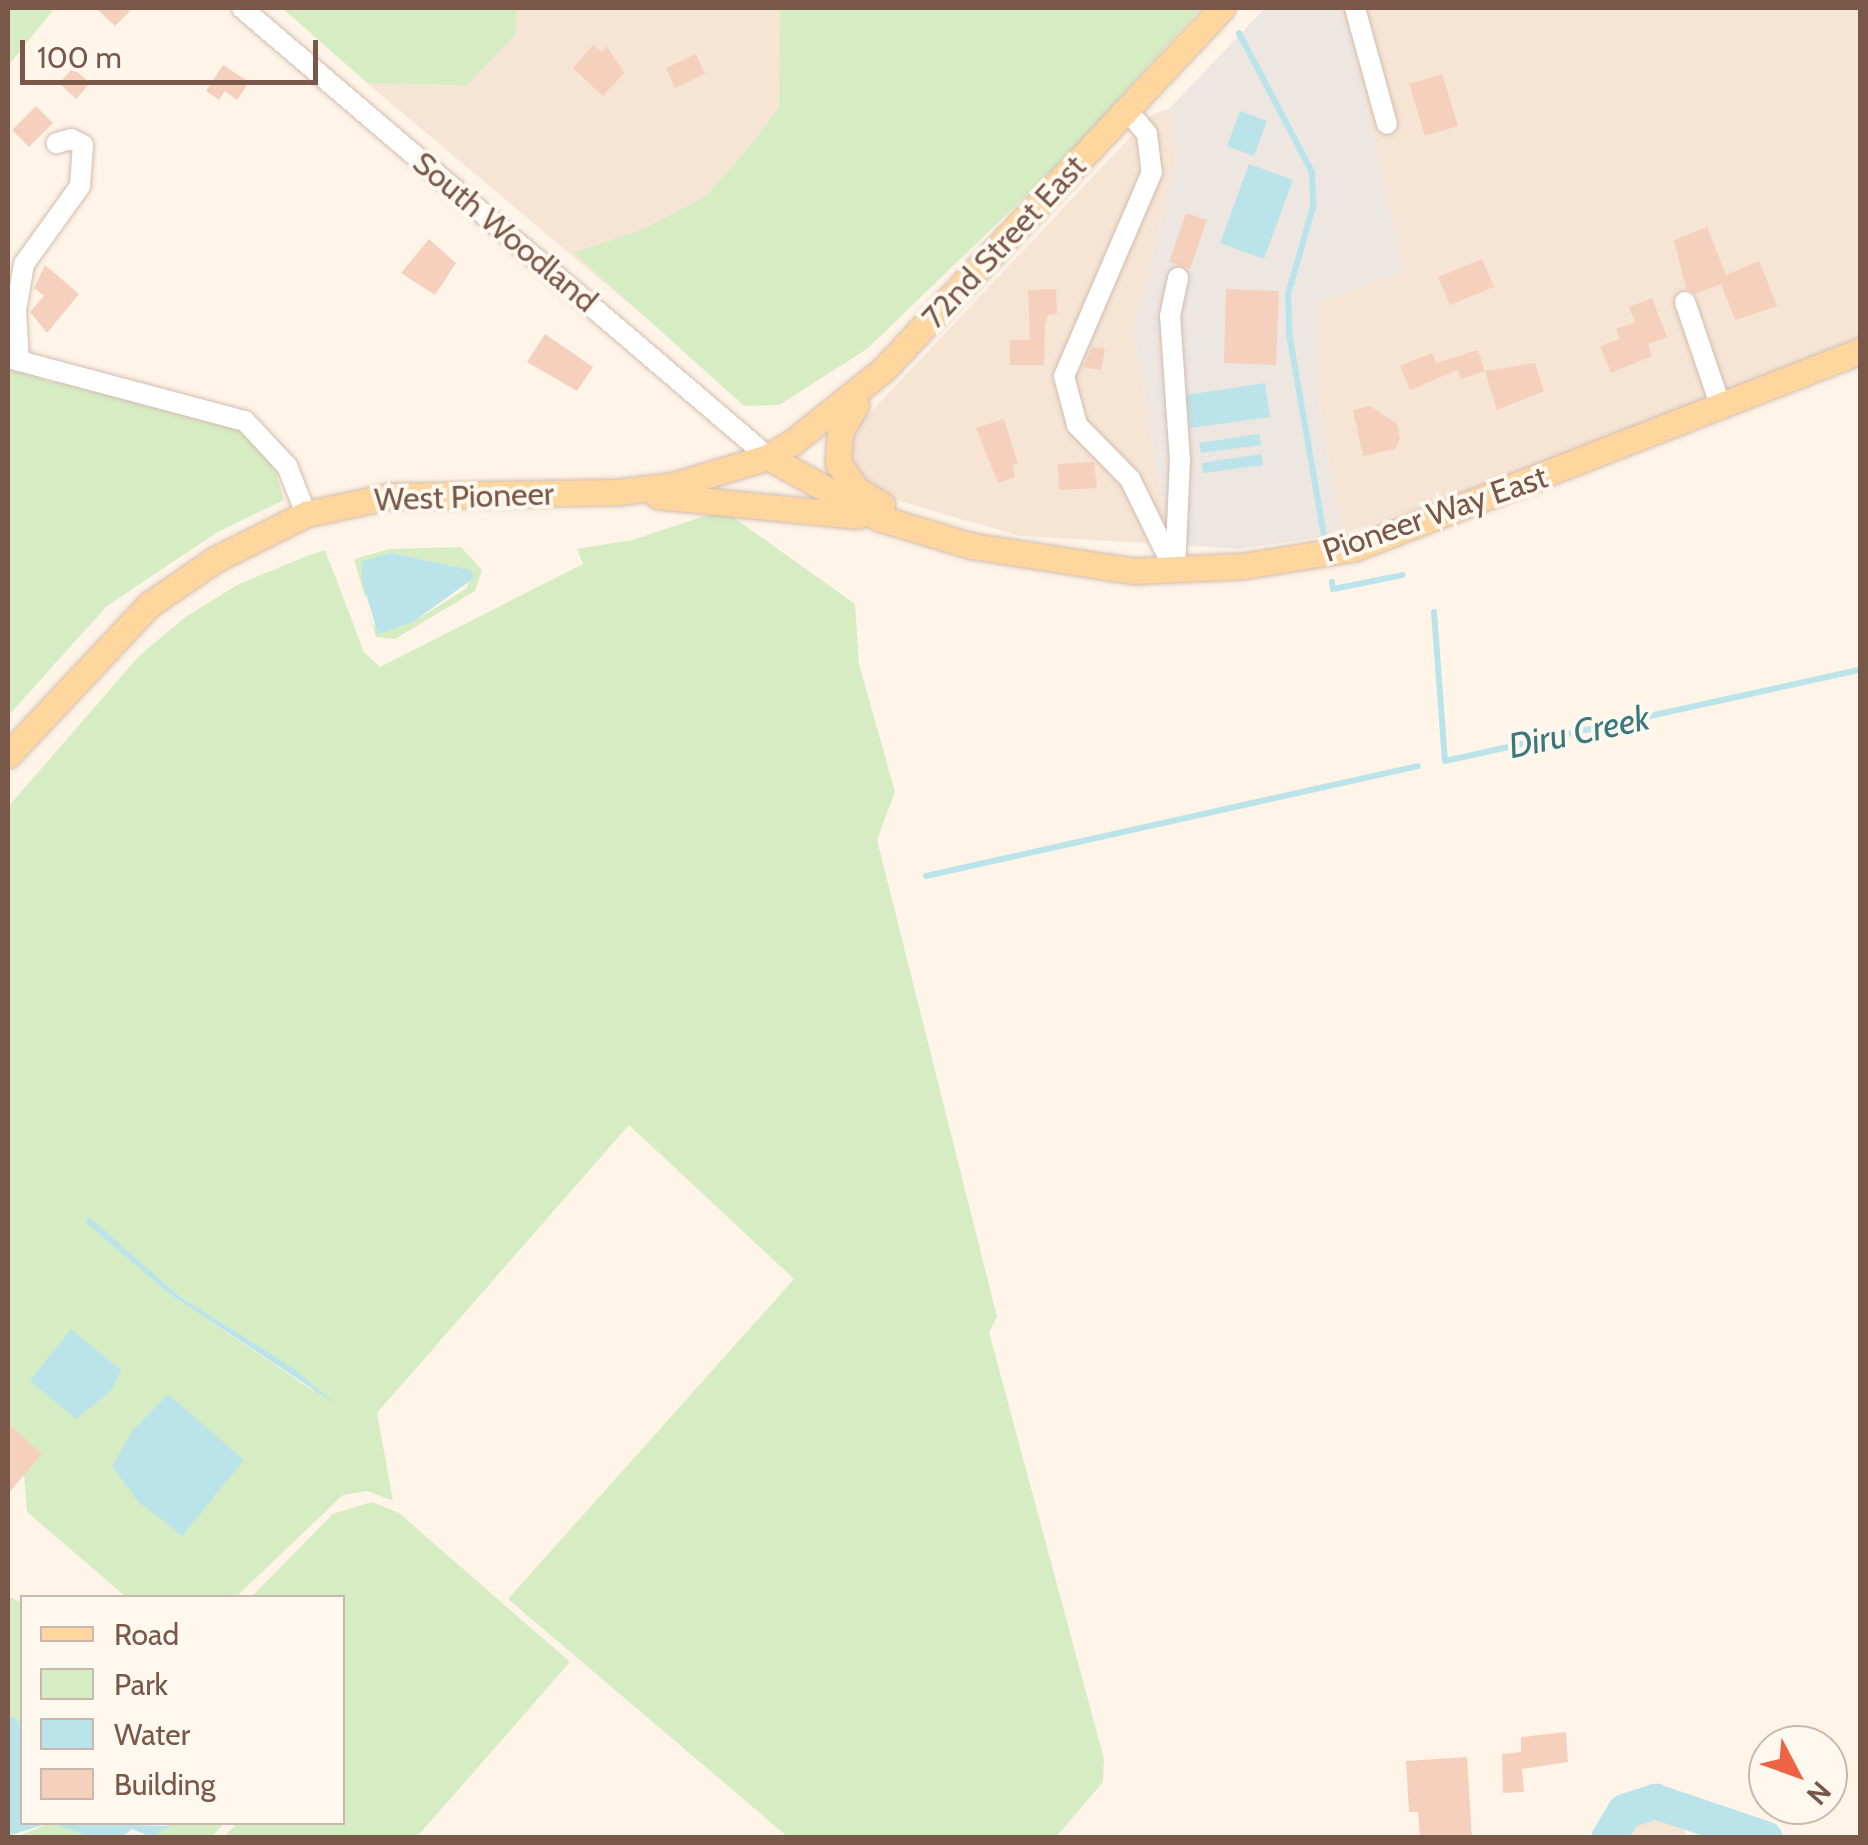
<!DOCTYPE html>
<style>
body{margin:0}
#map{position:relative;width:1868px;height:1845px;overflow:hidden;background:#fef4e7;font-family:Cabin,sans-serif}
div>[style]{position:absolute}
.residential>*{inset:0;background:#f6e5d5}
.industrial>*{inset:0;background:#eee6e1}
.green>*{inset:0;background:#d6edc4}
.water>*{inset:0;background:#bae4e9}
.stream>*{height:6px;margin:-3px;padding:0 3px;transform-origin:3px;border-radius:3px;background:#bae4e9}
.river>*{height:35px;margin:-17.5px;padding:0 17.5px;transform-origin:17.5px;border-radius:17.5px;background:#bae4e9}
.building>*{inset:0;background:#f5d1bd}
.roads{filter:drop-shadow(0 0 2px #d3bdae) drop-shadow(0 0 2px #d3bdae)}
.minor>*{height:20px;margin:-10px;padding:0 10px;transform-origin:10px;border-radius:10px;background:#fff}
.major>*{height:25px;margin:-12.5px;padding:0 12.5px;transform-origin:12.5px;border-radius:12.5px;background:#ffd69d}
span{translate:-50% -50%;white-space:nowrap;text-align:center;line-height:1.15;-webkit-text-stroke:8px #fff8ef;paint-order:stroke}
.street-label{font-size:32px;color:#7a5849}
.water-label{font-size:35px;color:#3b777f;font-style:italic}
.frame{position:absolute;inset:0;border:10px solid #7a5849;pointer-events:none}
.legend{position:absolute;left:20px;top:1595px;width:325px;height:230px;box-sizing:border-box;background:#fff8ef;border:2px solid #cab8ad;margin:0;padding:12px 18px;list-style:none;font-size:30px;color:#7a5849}
.legend li{display:flex;align-items:center;gap:20px;height:50px}
.legend b{width:50px;border:2px solid #cab8ad}
.north{position:absolute;left:1748px;top:1725px;width:100px;height:100px;box-sizing:border-box;background:#fff8ef;border:2px solid #cab8ad;border-radius:50%;rotate:131deg;font-size:28px;font-weight:700;line-height:40px;text-align:center;color:#7a5849}
.north::after{content:'';display:block;margin:auto;width:35px;height:45px;background:#ef6345;clip-path:polygon(50% 0,100% 100%,50% 72%,0 100%)}
.scale{position:absolute;left:20px;top:40px;width:298px;height:45px;box-sizing:border-box;border:5px solid #7a5849;border-top:0;padding-left:12px;font-size:30px;line-height:35px;white-space:nowrap;color:#7a5849;-webkit-text-stroke:8px #fff8ef;paint-order:stroke}
</style>
<div id="map">
<div class="residential">
<div style="clip-path:polygon(415px 8px,810px 8px,804px 118px,645px 317px,367px 83px)"></div>
<div style="clip-path:polygon(1339px 8px,1860px 8px,1860px 337px,1539px 466px,1342px 534px,1319px 403px,1318px 303px,1404px 271px,1351px 35px)"></div>
<div style="clip-path:polygon(1170px 108px,1176px 162px,1133px 329px,1166px 525px,1163px 544px,1020px 536px,882px 496px,852px 469px,853px 431px,1150px 116px)"></div>
<div style="clip-path:polygon(1659px 1811px,1681px 1818px,1686px 1837px,1616px 1837px,1636px 1812px)"></div>
</div>
<div class="industrial">
<div style="clip-path:polygon(1265px 8px,1339px 8px,1351px 35px,1404px 271px,1318px 303px,1319px 403px,1342px 534px,1238px 549px,1163px 544px,1166px 525px,1133px 329px,1176px 162px,1170px 108px)"></div>
</div>
<div class="green">
<div style="clip-path:polygon(8px 8px,55px 8px,8px 66px)"></div>
<div style="clip-path:polygon(282px 8px,517px 8px,515px 35px,467px 85px,367px 83px)"></div>
<div style="clip-path:polygon(780px 8px,1201px 8px,1068px 155px,867px 349px,779px 405px,744px 406px,574px 253px,646px 228px,706px 196px,747px 150px,779px 107px)"></div>
<div style="clip-path:polygon(8px 364px,50px 382px,99px 386px,238px 423px,275px 470px,284px 500px,216px 533px,107px 606px,8px 716px)"></div>
<div style="clip-path:polygon(evenodd,723px 510px,855px 604px,859px 664px,895px 792px,877px 840px,997px 1317px,989px 1332px,1104px 1759px,1103px 1782px,1056px 1837px,788px 1837px,508px 1599px,794px 1279px,629px 1125px,377px 1413px,393px 1501px,368px 1491px,343px 1495px,236px 1597px,126px 1597px,27px 1512px,24px 1475px,42px 1454px,8px 1423px,8px 807px,138px 657px,184px 618px,237px 585px,304px 557px,325px 550px,364px 652px,380px 667px,583px 564px,577px 549px,632px 540px,723px 510px,89px 1218px,179px 1296px,293px 1369px,314px 1391px,171px 1295px,89px 1218px)"></div>
<div style="clip-path:polygon(evenodd,461px 547px,482px 570px,475px 591px,395px 639px,376px 637px,354px 559px,390px 549px,461px 547px,392px 553px,471px 570px,467px 588px,413px 622px,372px 626px,365px 597px,392px 553px)"></div>
<div style="clip-path:polygon(372px 1502px,399px 1513px,570px 1662px,417px 1837px,224px 1837px,237px 1823px,342px 1822px,342px 1598px,251px 1597px,333px 1514px)"></div>
<div style="clip-path:polygon(8px 1596px,22px 1603px,22px 1723px,8px 1714px)"></div>
<div style="clip-path:polygon(49px 1823px,83px 1832px,92px 1837px,15px 1838px)"></div>
<div style="clip-path:polygon(171px 1823px,224px 1823px,212px 1837px,151px 1838px)"></div>
</div>
<div class="water">
<div style="clip-path:polygon(1240px 111px,1267px 121px,1254px 156px,1227px 146px)"></div>
<div style="clip-path:polygon(1249px 164px,1293px 180px,1264px 259px,1220px 243px)"></div>
<div style="clip-path:polygon(1265px 383px,1270px 417px,1190px 428px,1186px 395px)"></div>
<div style="clip-path:polygon(1259px 434px,1261px 445px,1201px 453px,1199px 443px)"></div>
<div style="clip-path:polygon(1261px 454px,1263px 465px,1203px 473px,1202px 463px)"></div>
<div style="clip-path:polygon(392px 553px,471px 570px,474px 578px,413px 622px,378px 634px,361px 577px,363px 561px)"></div>
<div style="clip-path:polygon(89px 1217px,179px 1296px,293px 1368px,337px 1405px,171px 1295px,85px 1222px)"></div>
<div style="clip-path:polygon(71px 1329px,121px 1370px,112px 1390px,76px 1419px,30px 1381px)"></div>
<div style="clip-path:polygon(168px 1394px,244px 1460px,182px 1536px,137px 1500px,112px 1466px,133px 1430px)"></div>
<div style="clip-path:polygon(8px 1714px,22px 1723px,22px 1822px,171px 1826px,151px 1837px,132px 1829px,122px 1837px,92px 1837px,49px 1823px,8px 1836px)"></div>
</div>
<div class="stream">
<div style="left:1239px;top:33px;width:157px;rotate:62.3deg"></div>
<div style="left:1312px;top:172px;width:35px;rotate:88deg"></div>
<div style="left:1313px;top:207px;width:91px;rotate:105.9deg"></div>
<div style="left:1288px;top:295px;width:38px;rotate:88deg"></div>
<div style="left:1289px;top:333px;width:206px;rotate:80.2deg"></div>
<div style="left:1332px;top:582px;width:7px;rotate:82deg"></div>
<div style="left:1333px;top:589px;width:71px;rotate:-11.3deg"></div>
<div style="left:1434px;top:612px;width:149px;rotate:85.8deg"></div>
<div style="left:1445px;top:761px;width:425px;rotate:-12.4deg"></div>
<div style="left:926px;top:876px;width:504px;rotate:-12.6deg"></div>
</div>
<div class="river">
<div style="left:1608px;top:1838px;width:31px;rotate:-59deg"></div>
<div style="left:1624px;top:1811px;width:33px;rotate:-18deg"></div>
<div style="left:1655px;top:1801px;width:116px;rotate:18.6deg"></div>
</div>
<div class="building">
<div style="clip-path:polygon(96px 8px,133px 8px,115px 26px)"></div>
<div style="clip-path:polygon(593px 45px,602px 52px,607px 46px,624px 73px,603px 96px,573px 68px)"></div>
<div style="clip-path:polygon(696px 54px,705px 74px,675px 88px,666px 68px)"></div>
<div style="clip-path:polygon(223px 65px,249px 82px,237px 100px,225px 91px,219px 100px,206px 91px)"></div>
<div style="clip-path:polygon(73px 68px,90px 83px,76px 99px,59px 83px)"></div>
<div style="clip-path:polygon(1442px 74px,1458px 126px,1425px 136px,1409px 84px)"></div>
<div style="clip-path:polygon(36px 106px,53px 123px,29px 147px,12px 130px)"></div>
<div style="clip-path:polygon(1186px 213px,1207px 220px,1190px 269px,1169px 262px)"></div>
<div style="clip-path:polygon(1707px 227px,1726px 275px,1759px 261px,1777px 306px,1735px 320px,1721px 284px,1696px 294px,1686px 288px,1674px 240px)"></div>
<div style="clip-path:polygon(429px 239px,456px 263px,435px 295px,401px 273px)"></div>
<div style="clip-path:polygon(1482px 259px,1494px 287px,1450px 305px,1438px 277px)"></div>
<div style="clip-path:polygon(45px 265px,79px 294px,47px 333px,30px 312px,44px 296px,34px 288px)"></div>
<div style="clip-path:polygon(1056px 289px,1057px 314px,1048px 315px,1045px 323px,1044px 365px,1010px 365px,1010px 340px,1030px 340px,1028px 290px)"></div>
<div style="clip-path:polygon(1226px 289px,1279px 291px,1276px 365px,1224px 363px)"></div>
<div style="clip-path:polygon(1652px 298px,1667px 337px,1648px 344px,1652px 356px,1611px 373px,1600px 346px,1620px 339px,1616px 329px,1635px 322px,1629px 307px)"></div>
<div style="clip-path:polygon(545px 334px,593px 367px,577px 391px,527px 362px)"></div>
<div style="clip-path:polygon(1092px 347px,1105px 349px,1101px 370px,1083px 367px)"></div>
<div style="clip-path:polygon(1478px 350px,1485px 371px,1535px 363px,1544px 391px,1497px 410px,1485px 371px,1461px 379px,1458px 370px,1410px 390px,1400px 366px,1432px 353px,1436px 363px)"></div>
<div style="clip-path:polygon(1370px 406px,1397px 424px,1400px 439px,1395px 449px,1363px 456px,1353px 410px)"></div>
<div style="clip-path:polygon(1004px 419px,1018px 464px,1012px 465px,1015px 477px,998px 483px,976px 428px)"></div>
<div style="clip-path:polygon(1058px 464px,1094px 462px,1097px 488px,1059px 490px)"></div>
<div style="clip-path:polygon(8px 1423px,42px 1454px,8px 1494px)"></div>
<div style="clip-path:polygon(1566px 1732px,1568px 1762px,1522px 1769px,1524px 1792px,1503px 1793px,1502px 1754px,1521px 1752px,1521px 1737px)"></div>
<div style="clip-path:polygon(1467px 1757px,1472px 1838px,1420px 1838px,1418px 1812px,1409px 1812px,1406px 1761px)"></div>
</div>
<div class="roads">
<div class="minor">
<div style="left:242px;top:8px;width:692px;rotate:40.48deg"></div>
<div style="left:1355px;top:8px;width:120px;rotate:74.6deg"></div>
<div style="left:1127px;top:110px;width:31px;rotate:50deg"></div>
<div style="left:1147px;top:134px;width:38px;rotate:83deg"></div>
<div style="left:1152px;top:172px;width:222px;rotate:113.3deg"></div>
<div style="left:1064px;top:376px;width:51px;rotate:75.1deg"></div>
<div style="left:1077px;top:425px;width:76px;rotate:45.5deg"></div>
<div style="left:1130px;top:479px;width:102px;rotate:63.9deg"></div>
<div style="left:1685px;top:302px;width:111px;rotate:71.1deg"></div>
<div style="left:8px;top:358px;width:245px;rotate:14.9deg"></div>
<div style="left:245px;top:421px;width:62px;rotate:47deg"></div>
<div style="left:287px;top:466px;width:52px;rotate:68.4deg"></div>
<div style="left:19px;top:361px;width:51px;rotate:-93.4deg"></div>
<div style="left:16px;top:310px;width:47px;rotate:-80.1deg"></div>
<div style="left:24px;top:264px;width:96px;rotate:-54.3deg"></div>
<div style="left:80px;top:186px;width:41px;rotate:-85.8deg"></div>
<div style="left:83px;top:145px;width:13px;rotate:-153deg"></div>
<div style="left:71px;top:139px;width:15px;rotate:164deg"></div>
<div style="left:1175px;top:570px;width:109px;rotate:-87.4deg"></div>
<div style="left:1180px;top:461px;width:145px;rotate:-93.9deg"></div>
<div style="left:1170px;top:316px;width:39px;rotate:-78deg"></div>
</div>
<div class="major">
<div style="left:856px;top:405px;width:31px;rotate:121deg"></div>
<div style="left:840px;top:432px;width:31px;rotate:94deg"></div>
<div style="left:838px;top:463px;width:33px;rotate:55deg"></div>
<div style="left:857px;top:490px;width:29px;rotate:31deg"></div>
<div style="left:768px;top:457px;width:127px;rotate:28.8deg"></div>
<div style="left:879px;top:518px;width:97px;rotate:16.8deg"></div>
<div style="left:972px;top:546px;width:163px;rotate:8.8deg"></div>
<div style="left:1133px;top:571px;width:110px;rotate:-2.6deg"></div>
<div style="left:1243px;top:566px;width:113px;rotate:-9.1deg"></div>
<div style="left:1355px;top:548px;width:542px;rotate:-21.31deg"></div>
<div style="left:658px;top:496px;width:200px;rotate:5.7deg"></div>
<div style="left:8px;top:755px;width:207px;rotate:-46.8deg"></div>
<div style="left:150px;top:604px;width:80px;rotate:-34.3deg"></div>
<div style="left:216px;top:559px;width:101px;rotate:-26.6deg"></div>
<div style="left:306px;top:514px;width:86px;rotate:-12.1deg"></div>
<div style="left:390px;top:496px;width:228px;rotate:-1deg"></div>
<div style="left:618px;top:492px;width:56px;rotate:-7.1deg"></div>
<div style="left:674px;top:485px;width:98px;rotate:-16.6deg"></div>
<div style="left:768px;top:457px;width:29px;rotate:-31deg"></div>
<div style="left:793px;top:442px;width:115px;rotate:-38.7deg"></div>
<div style="left:883px;top:370px;width:496px;rotate:-46.9deg"></div>
</div>
</div>
<div class="street-label">
<span style="left:505px;top:232px;rotate:40deg">South Woodland</span>
<span style="left:1004px;top:242px;rotate:-47deg">72nd Street East</span>
<span style="left:464px;top:497px;rotate:-2deg">West Pioneer</span>
<span style="left:1435px;top:514px;rotate:-19deg">Pioneer Way East</span>
</div>
<div class="water-label">
<span style="left:1579px;top:732px;rotate:-12deg">Diru Creek</span>
</div>
<div class="frame"></div>
<ul class="legend">
<li><b style="height:12px;background:#ffd69d"></b>Road</li>
<li><b style="height:28px;background:#d6edc4"></b>Park</li>
<li><b style="height:28px;background:#bae4e9"></b>Water</li>
<li><b style="height:28px;background:#f5d1bd"></b>Building</li>
</ul>
<div class="north">N</div>
<div class="scale">100 m</div>
</div>
